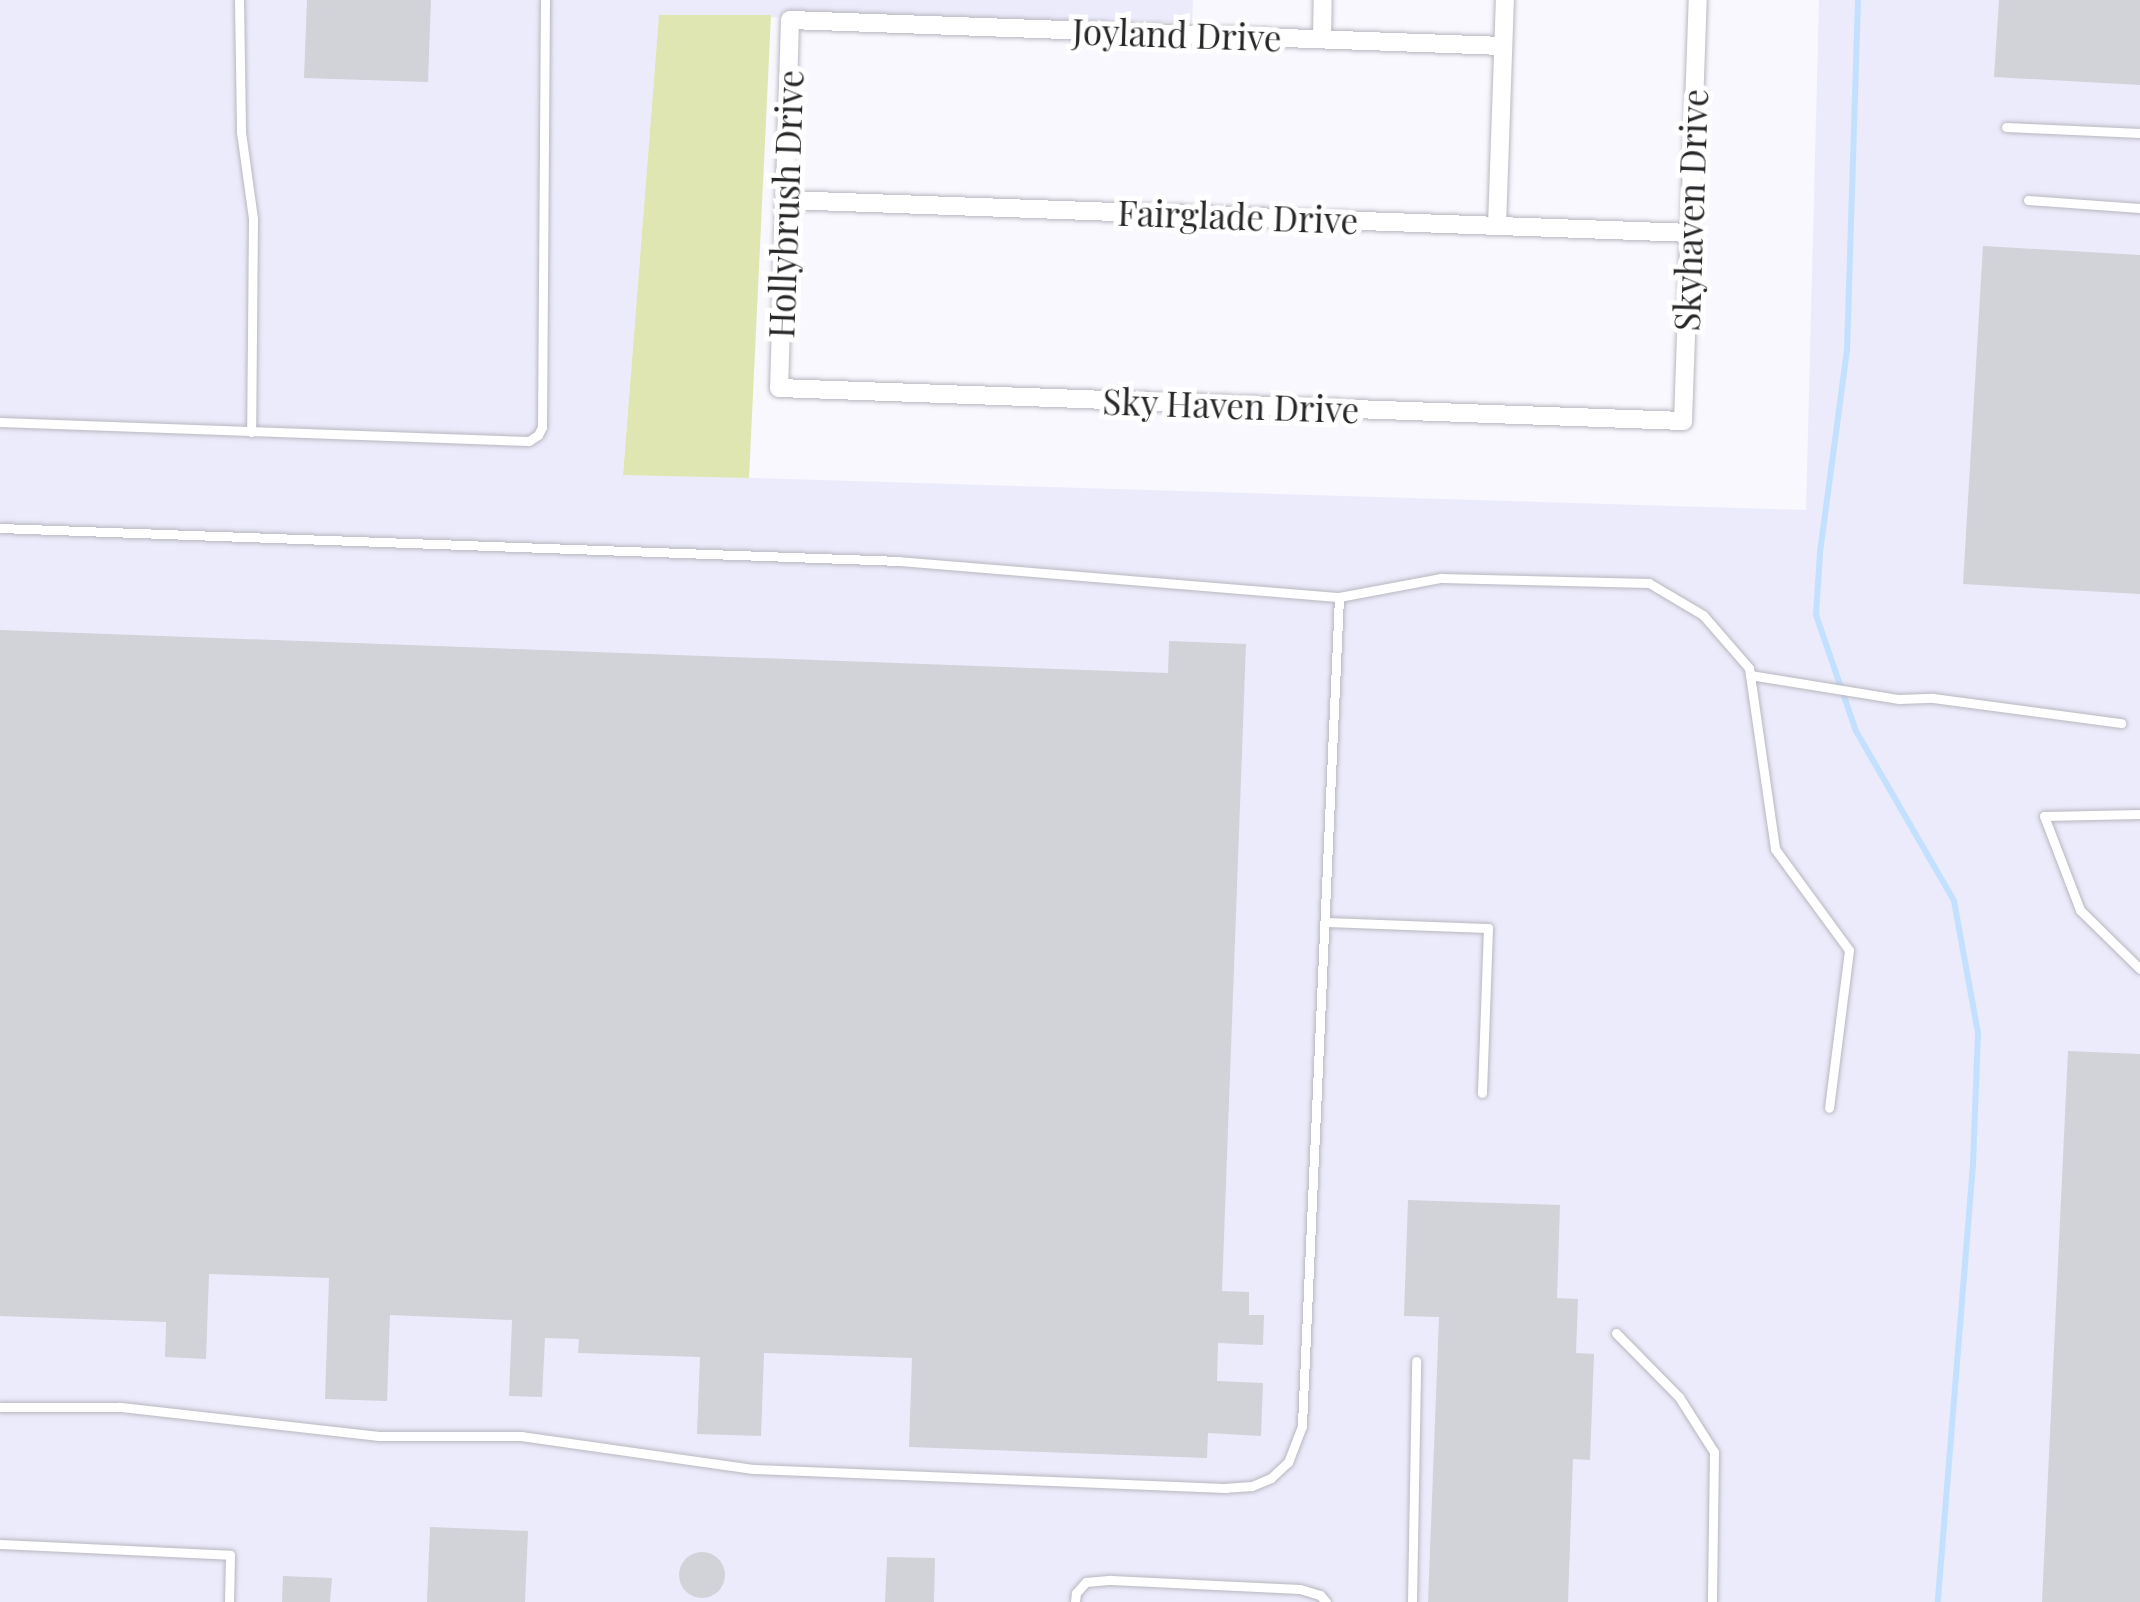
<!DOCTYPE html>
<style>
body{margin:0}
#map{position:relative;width:2140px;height:1602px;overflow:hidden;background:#f8f8fe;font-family:"Playfair Display",serif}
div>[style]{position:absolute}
.built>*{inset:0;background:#ecebfb}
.green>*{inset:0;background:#e0e6b1}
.stream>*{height:6px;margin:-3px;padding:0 3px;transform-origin:3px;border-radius:3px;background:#c3e1fe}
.building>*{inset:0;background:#d2d2d9}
.round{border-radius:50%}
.roads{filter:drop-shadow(0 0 2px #b8b7bf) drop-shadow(0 0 2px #b8b7bf)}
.lane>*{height:9px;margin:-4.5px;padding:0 4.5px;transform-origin:4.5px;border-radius:4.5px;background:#fff}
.street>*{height:18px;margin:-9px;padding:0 9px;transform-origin:9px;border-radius:9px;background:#fff}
span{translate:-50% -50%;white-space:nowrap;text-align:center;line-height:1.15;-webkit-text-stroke:10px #fff;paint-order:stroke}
.street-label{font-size:35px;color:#272729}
</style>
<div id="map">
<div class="built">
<div style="clip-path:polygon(0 0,1193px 0,1192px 22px,659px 16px,623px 474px,1806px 510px,1819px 0,2140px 0,2140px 1602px,0 1602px)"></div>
</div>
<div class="green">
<div style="clip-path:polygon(659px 15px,771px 15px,749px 478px,623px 475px)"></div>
</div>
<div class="stream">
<div style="left:1858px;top:0;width:350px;rotate:91.8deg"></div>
<div style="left:1847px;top:350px;width:205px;rotate:97.6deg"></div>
<div style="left:1820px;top:553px;width:62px;rotate:93.7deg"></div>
<div style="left:1816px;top:615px;width:123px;rotate:71deg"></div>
<div style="left:1856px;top:731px;width:196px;rotate:60deg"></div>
<div style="left:1954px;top:901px;width:134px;rotate:79.7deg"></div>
<div style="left:1978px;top:1033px;width:131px;rotate:92.2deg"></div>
<div style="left:1973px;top:1164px;width:439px;rotate:94.6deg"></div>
</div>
<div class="building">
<div style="clip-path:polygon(307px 0,431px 0,428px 82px,304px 78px)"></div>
<div style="clip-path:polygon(1999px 0,2140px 0,2140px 85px,1994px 77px)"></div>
<div style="clip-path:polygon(1983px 246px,2140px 255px,2140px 594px,1963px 584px)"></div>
<div style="clip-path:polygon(0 630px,1168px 673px,1169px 641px,1246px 644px,1222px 1291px,1249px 1292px,1249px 1315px,1264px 1315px,1263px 1345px,1218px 1343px,1217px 1381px,1263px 1383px,1261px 1436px,1208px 1433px,1207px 1458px,909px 1447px,912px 1358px,764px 1353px,761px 1436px,697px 1434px,700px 1357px,578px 1353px,579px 1339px,545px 1338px,542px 1397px,509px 1396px,512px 1320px,390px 1315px,387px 1401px,325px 1399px,329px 1278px,209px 1274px,206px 1359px,165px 1357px,166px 1322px,0 1316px)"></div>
<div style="clip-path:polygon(2068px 1051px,2140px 1054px,2140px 1602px,2042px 1602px)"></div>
<div style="clip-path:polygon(1408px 1200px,1560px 1205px,1557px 1298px,1578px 1299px,1576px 1353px,1594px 1354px,1590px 1460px,1573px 1459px,1568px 1602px,1428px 1602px,1439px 1317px,1404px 1316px)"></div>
<div style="clip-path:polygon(430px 1527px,528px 1531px,525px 1602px,427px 1602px)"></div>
<div class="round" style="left:679px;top:1552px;width:46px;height:46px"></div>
<div style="clip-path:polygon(887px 1557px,935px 1558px,934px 1602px,885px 1602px)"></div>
<div style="clip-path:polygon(283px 1576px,332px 1578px,330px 1602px,282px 1602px)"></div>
</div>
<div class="roads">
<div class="lane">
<div style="left:239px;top:0;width:132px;rotate:89.1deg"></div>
<div style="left:241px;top:132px;width:88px;rotate:82.1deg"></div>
<div style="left:253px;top:219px;width:213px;rotate:90.5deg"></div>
<div style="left:2006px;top:127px;width:134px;rotate:2.6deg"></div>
<div style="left:2028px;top:200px;width:112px;rotate:4.1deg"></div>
<div style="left:0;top:422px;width:529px;rotate:2.06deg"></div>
<div style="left:529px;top:441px;width:11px;rotate:-34deg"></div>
<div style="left:538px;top:435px;width:9px;rotate:-63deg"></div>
<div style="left:542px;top:427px;width:427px;rotate:-89.6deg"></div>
<div style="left:0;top:528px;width:899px;rotate:2.1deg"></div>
<div style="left:898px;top:561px;width:442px;rotate:4.7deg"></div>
<div style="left:1339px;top:597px;width:830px;rotate:92.56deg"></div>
<div style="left:1302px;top:1426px;width:39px;rotate:111deg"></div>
<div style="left:1288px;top:1462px;width:23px;rotate:137deg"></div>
<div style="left:1271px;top:1478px;width:21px;rotate:157deg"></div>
<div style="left:1252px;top:1486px;width:26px;rotate:176deg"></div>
<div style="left:1226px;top:1488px;width:473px;rotate:-177.7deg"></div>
<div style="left:753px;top:1469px;width:233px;rotate:-171.9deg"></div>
<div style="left:522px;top:1436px;width:143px;rotate:180deg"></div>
<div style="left:379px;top:1436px;width:262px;rotate:-173.6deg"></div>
<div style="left:119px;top:1407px;width:119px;rotate:180deg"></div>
<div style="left:1339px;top:597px;width:104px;rotate:-10.6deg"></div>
<div style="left:1441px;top:578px;width:208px;rotate:1.4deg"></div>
<div style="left:1649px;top:583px;width:63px;rotate:30.7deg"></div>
<div style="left:1703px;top:615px;width:70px;rotate:49deg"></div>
<div style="left:1749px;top:668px;width:183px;rotate:81.8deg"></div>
<div style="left:1775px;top:849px;width:125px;rotate:53.8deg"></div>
<div style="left:1849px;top:950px;width:159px;rotate:97.2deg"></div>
<div style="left:1750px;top:675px;width:151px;rotate:9.2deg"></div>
<div style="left:1899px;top:699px;width:34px;rotate:-2deg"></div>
<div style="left:1933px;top:698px;width:190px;rotate:7.6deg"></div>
<div style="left:2140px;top:814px;width:96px;rotate:178.8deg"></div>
<div style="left:2044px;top:816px;width:101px;rotate:69deg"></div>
<div style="left:2080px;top:910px;width:84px;rotate:44.5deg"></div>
<div style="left:1325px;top:922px;width:163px;rotate:2.1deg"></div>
<div style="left:1488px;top:928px;width:165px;rotate:92.1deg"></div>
<div style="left:1616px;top:1333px;width:90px;rotate:45.5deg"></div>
<div style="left:1679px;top:1397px;width:65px;rotate:57.5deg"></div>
<div style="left:1714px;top:1452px;width:150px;rotate:90.8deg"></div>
<div style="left:0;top:1544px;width:230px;rotate:2.7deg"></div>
<div style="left:230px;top:1555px;width:47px;rotate:91.2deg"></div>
<div style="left:1075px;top:1602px;width:9px;rotate:-84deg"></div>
<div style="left:1076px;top:1593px;width:15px;rotate:-48deg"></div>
<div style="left:1086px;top:1582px;width:25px;rotate:-5deg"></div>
<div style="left:1111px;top:1580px;width:189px;rotate:2.7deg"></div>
<div style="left:1300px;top:1589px;width:21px;rotate:17deg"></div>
<div style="left:1320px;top:1595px;width:9px;rotate:49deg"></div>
<div style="left:1412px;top:1602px;width:241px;rotate:-89deg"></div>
</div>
<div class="street">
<div style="left:1322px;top:39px;width:39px;rotate:-89deg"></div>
<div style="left:1503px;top:46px;width:713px;rotate:-177.91deg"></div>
<div style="left:790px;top:20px;width:368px;rotate:91.7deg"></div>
<div style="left:779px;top:388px;width:905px;rotate:2.09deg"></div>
<div style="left:1683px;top:421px;width:421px;rotate:-88deg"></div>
<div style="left:787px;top:200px;width:904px;rotate:2.09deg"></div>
<div style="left:1497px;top:226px;width:226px;rotate:-88deg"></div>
</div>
</div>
<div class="street-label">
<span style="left:1177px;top:34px;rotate:2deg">Joyland Drive</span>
<span style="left:785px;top:204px;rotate:-88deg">Hollybrush Drive</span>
<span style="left:1690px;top:210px;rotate:-88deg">Skyhaven Drive</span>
<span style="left:1238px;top:216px;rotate:2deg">Fairglade Drive</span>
<span style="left:1231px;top:405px;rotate:2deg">Sky Haven Drive</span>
</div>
</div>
